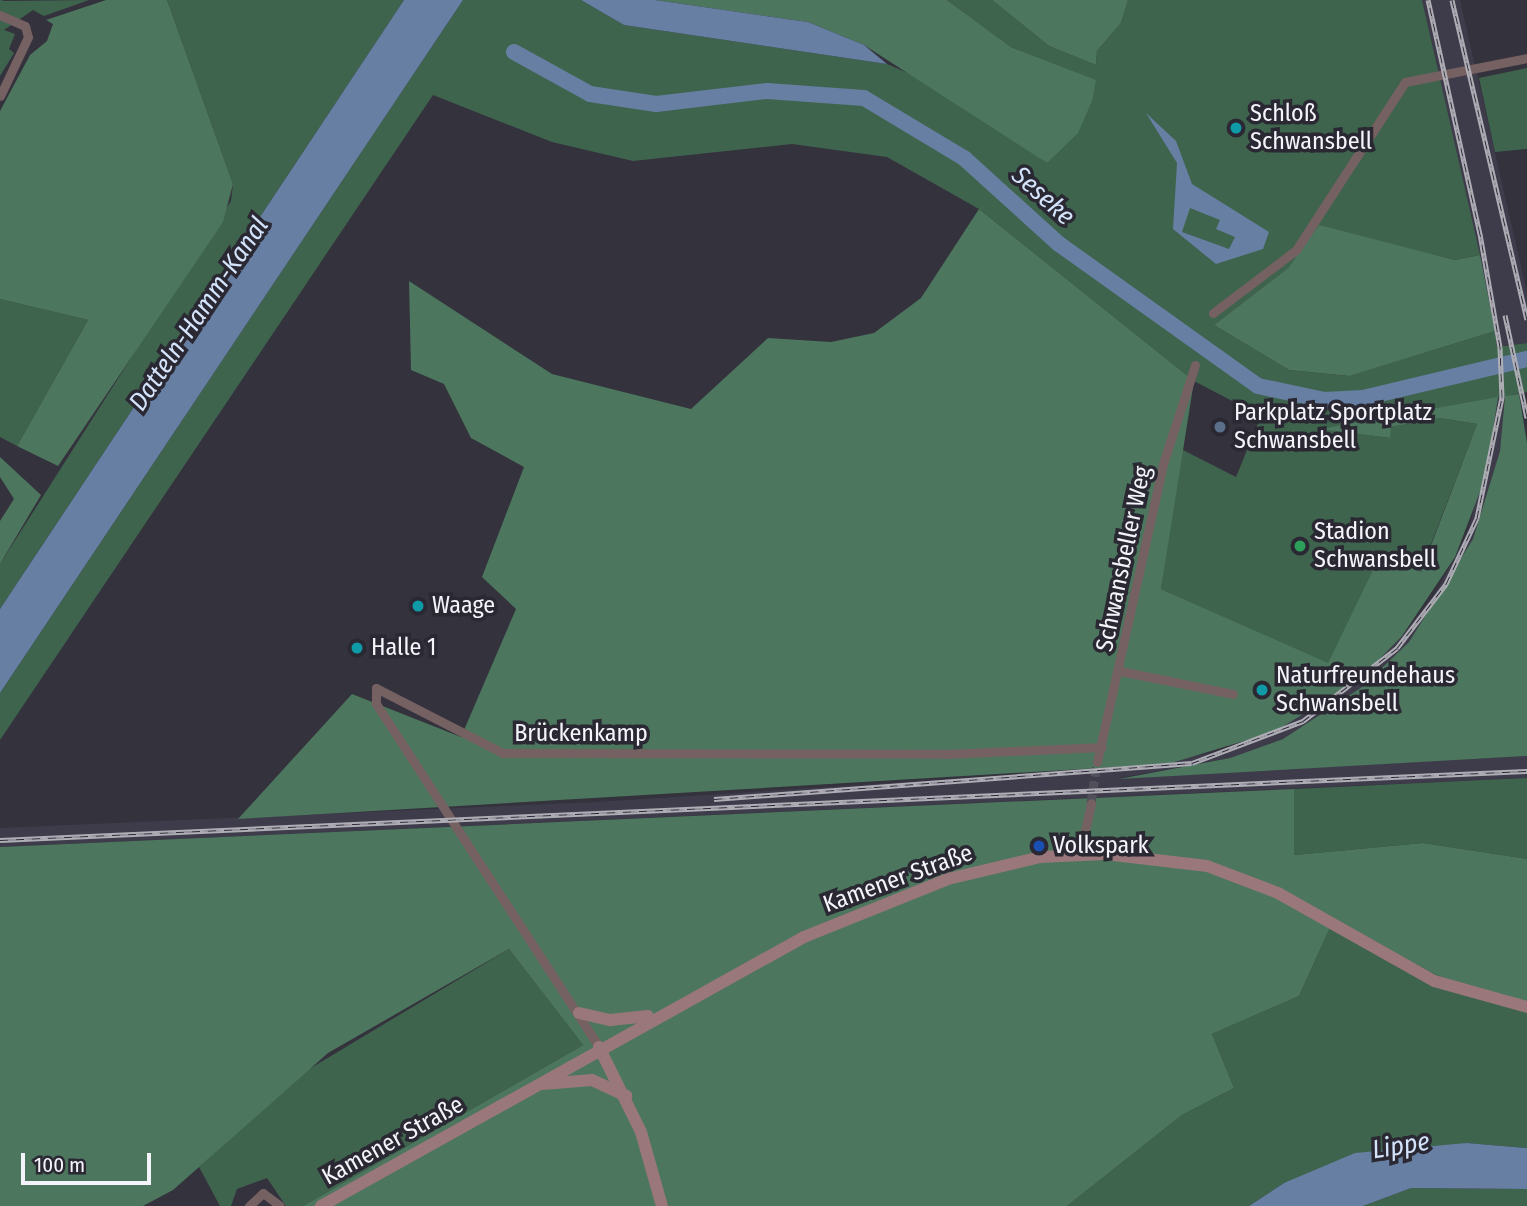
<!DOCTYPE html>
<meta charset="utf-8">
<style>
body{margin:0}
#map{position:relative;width:1527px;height:1206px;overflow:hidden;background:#34323d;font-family:"Fira Sans Condensed",sans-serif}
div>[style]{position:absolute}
.built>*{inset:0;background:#3e3b4b}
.green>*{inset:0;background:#3f644e}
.forest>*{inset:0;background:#4c765d}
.water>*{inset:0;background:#667fa2}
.river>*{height:16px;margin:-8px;padding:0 8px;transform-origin:8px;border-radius:8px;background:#667fa2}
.street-tunnel>*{height:9px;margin-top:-4.5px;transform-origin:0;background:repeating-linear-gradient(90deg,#514f5a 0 9px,transparent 0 13.5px)}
.street>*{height:9px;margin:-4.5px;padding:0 4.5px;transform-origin:4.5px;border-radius:4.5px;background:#756062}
.secondary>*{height:12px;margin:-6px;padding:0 6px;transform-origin:6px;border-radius:6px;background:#99777b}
.rail>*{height:5px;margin-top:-2.5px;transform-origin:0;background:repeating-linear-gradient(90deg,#2a2832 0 8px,#afaeb6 0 16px);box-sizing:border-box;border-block:2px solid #afaeb6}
.dots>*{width:19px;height:19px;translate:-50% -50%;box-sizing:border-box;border:4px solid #2a2832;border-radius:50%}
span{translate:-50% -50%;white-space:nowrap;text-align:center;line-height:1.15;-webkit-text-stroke:7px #2a2832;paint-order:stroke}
.poi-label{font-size:24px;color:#f5f4fb}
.left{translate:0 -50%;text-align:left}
.street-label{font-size:24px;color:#f5f4fb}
.water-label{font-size:26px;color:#d4e4fc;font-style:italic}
.scale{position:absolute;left:21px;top:1153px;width:130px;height:32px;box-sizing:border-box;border:4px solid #f5f4fb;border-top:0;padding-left:9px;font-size:21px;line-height:24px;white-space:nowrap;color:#f5f4fb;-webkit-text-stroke:5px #2a2832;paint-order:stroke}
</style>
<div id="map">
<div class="built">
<div style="clip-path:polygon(1422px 0,1460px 0,1527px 292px,1527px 343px,1497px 347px)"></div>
<div style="clip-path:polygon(1505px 396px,1500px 451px,1473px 539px,1409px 642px,1362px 687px,1283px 739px,1230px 758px,1119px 778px,1527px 756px,1527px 778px,0 847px,0 828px,596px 802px,1107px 769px,1225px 751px,1360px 679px,1402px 636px,1435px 594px,1469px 530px,1498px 397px)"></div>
</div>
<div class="green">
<div style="clip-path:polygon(0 0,5px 1px,89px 0,44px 16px,33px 10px,4px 30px,15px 34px,9px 49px,14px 53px,0 76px)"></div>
<div style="clip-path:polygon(167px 0,404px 0,0 609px,0 564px,231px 201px,233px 184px)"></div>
<div style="clip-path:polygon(463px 0,581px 0,624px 25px,887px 64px,931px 83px,1047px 163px,1095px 80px,1011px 47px,947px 0,992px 0,1049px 46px,1096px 65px,1097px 51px,1121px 23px,1128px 0,1422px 0,1480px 255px,1455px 260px,1319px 226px,1288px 268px,1214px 325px,1289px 370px,1348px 376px,1495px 331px,1497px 347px,1527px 343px,1527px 392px,1334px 430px,1389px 438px,1391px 427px,1440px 418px,1477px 424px,1420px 573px,1380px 555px,1328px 664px,1161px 589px,1181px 449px,1236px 477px,1261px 416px,1194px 381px,979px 209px,887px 157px,792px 144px,633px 161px,552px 142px,433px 95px,0 740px,0 693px)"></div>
<div style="clip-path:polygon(1527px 68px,1527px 149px,1495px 152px,1479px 78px)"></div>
<div style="clip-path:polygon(0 299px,88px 320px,17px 446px,0 437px)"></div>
<div style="clip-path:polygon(1527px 778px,1527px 859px,1423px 843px,1294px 855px,1294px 789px)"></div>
<div style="clip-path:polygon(1333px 921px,1527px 1002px,1527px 1148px,1467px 1143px,1284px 1183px,1249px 1206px,1067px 1206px,1182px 1115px,1234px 1088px,1212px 1034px,1299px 996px)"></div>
<div style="clip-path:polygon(509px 949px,583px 1045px,303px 1206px,286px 1206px,267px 1178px,237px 1189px,231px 1206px,220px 1206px,199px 1167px,301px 1074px)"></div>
<div style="clip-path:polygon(1411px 1188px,1527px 1189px,1527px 1206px,1363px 1206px)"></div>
</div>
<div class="forest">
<div style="clip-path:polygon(106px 0,167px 0,233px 184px,223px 222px,58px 466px,17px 446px,88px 320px,0 299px,0 111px,30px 55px,47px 41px,53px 24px,46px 20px)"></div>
<div style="clip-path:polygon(655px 0,947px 0,1011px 47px,1096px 80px,1092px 101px,1078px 133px,1047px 163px,864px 45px,808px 22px)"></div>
<div style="clip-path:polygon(992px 0,1128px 0,1121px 23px,1097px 51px,1096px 65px,1049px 46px)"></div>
<div style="clip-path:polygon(979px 209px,1194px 381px,1161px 589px,1328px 663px,1380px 555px,1421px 572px,1477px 424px,1440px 418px,1391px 427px,1390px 438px,1321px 429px,1498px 397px,1486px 476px,1455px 557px,1402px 636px,1360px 679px,1274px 732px,1168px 764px,238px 819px,352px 694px,461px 737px,516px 609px,482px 577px,524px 467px,471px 438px,444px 384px,411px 370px,409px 281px,552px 374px,691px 409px,768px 338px,831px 342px,874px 333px,921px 298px)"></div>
<div style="clip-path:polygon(1319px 225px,1455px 260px,1480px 255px,1495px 331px,1349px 376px,1289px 370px,1214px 325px,1288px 268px)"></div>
<div style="clip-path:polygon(1519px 394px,1527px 443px,1527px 756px,1119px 779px,1230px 758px,1283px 739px,1362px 687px,1409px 642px,1473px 539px,1500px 451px,1505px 396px)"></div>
<div style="clip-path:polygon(0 457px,41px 495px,0 564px,0 521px,14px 499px,0 477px)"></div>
<div style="clip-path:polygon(1294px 789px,1294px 855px,1423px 843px,1527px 859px,1527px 1002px,1460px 987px,1333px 921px,1299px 996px,1212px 1034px,1234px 1088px,1182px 1115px,1067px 1206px,303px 1206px,583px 1045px,509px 949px,328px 1053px,173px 1190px,143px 1206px,0 1206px,0 847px)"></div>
</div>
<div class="water">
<div style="clip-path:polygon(404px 0,463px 0,0 693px,0 609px)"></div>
<div style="clip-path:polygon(581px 0,655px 0,808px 22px,864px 45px,887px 64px,624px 25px)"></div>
<div style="clip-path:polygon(evenodd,1146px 113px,1176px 141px,1192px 184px,1269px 232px,1263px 249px,1216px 264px,1173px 229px,1177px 163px,1146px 113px,1190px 208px,1220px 220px,1216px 229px,1235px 237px,1229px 249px,1182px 232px,1190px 208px)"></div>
<div style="clip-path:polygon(1467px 1143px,1527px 1148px,1527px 1189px,1411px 1188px,1363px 1206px,1249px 1206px,1284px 1183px,1355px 1153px)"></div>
</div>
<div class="river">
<div style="left:514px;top:52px;width:87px;rotate:28.9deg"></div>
<div style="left:590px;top:94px;width:67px;rotate:8.6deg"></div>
<div style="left:656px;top:104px;width:112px;rotate:-6.7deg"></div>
<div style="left:767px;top:91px;width:97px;rotate:4.1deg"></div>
<div style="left:864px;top:98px;width:117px;rotate:31deg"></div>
<div style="left:964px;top:158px;width:128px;rotate:42.2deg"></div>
<div style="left:1059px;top:244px;width:244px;rotate:35.5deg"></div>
<div style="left:1258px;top:386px;width:67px;rotate:12deg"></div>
<div style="left:1324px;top:400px;width:39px;rotate:-3deg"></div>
<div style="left:1363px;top:398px;width:169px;rotate:-13.4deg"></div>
</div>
<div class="street-tunnel">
<div style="left:1091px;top:803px;width:41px;rotate:-81.7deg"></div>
</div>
<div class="street">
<div style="left:0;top:15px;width:27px;rotate:24deg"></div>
<div style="left:25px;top:26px;width:11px;rotate:75deg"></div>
<div style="left:28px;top:37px;width:65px;rotate:115.4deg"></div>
<div style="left:1213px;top:313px;width:104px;rotate:-37.2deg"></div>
<div style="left:1296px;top:250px;width:200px;rotate:-57deg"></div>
<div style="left:1405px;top:82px;width:124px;rotate:-11.1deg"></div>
<div style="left:1120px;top:671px;width:115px;rotate:11.5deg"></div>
<div style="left:1097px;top:762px;width:305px;rotate:-77.5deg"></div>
<div style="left:1163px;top:464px;width:104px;rotate:-72.1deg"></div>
<div style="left:1080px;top:854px;width:52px;rotate:-77.8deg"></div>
<div style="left:599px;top:1047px;width:410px;rotate:-123deg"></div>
<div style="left:376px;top:703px;width:15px;rotate:-90deg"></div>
<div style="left:376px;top:688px;width:143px;rotate:27.1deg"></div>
<div style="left:503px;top:753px;width:444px;rotate:0.1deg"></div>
<div style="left:947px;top:754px;width:155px;rotate:-2.6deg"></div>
<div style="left:249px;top:1206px;width:19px;rotate:-43deg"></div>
<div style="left:263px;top:1193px;width:21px;rotate:37deg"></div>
</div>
<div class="secondary">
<div style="left:579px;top:1013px;width:32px;rotate:13deg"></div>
<div style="left:610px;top:1020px;width:38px;rotate:-6deg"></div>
<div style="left:599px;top:1047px;width:95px;rotate:63.7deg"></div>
<div style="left:641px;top:1132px;width:77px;rotate:74.2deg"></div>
<div style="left:543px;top:1084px;width:49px;rotate:-4.7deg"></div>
<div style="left:592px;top:1080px;width:38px;rotate:25deg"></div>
<div style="left:321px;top:1206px;width:553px;rotate:-29.12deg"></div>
<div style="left:804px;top:937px;width:155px;rotate:-21.9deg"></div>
<div style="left:948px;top:879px;width:95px;rotate:-13.4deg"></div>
<div style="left:1040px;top:857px;width:65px;rotate:-2.6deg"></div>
<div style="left:1105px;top:854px;width:103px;rotate:6.7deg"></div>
<div style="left:1207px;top:866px;width:76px;rotate:20.8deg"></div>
<div style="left:1278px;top:893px;width:179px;rotate:29.4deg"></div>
<div style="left:1434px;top:981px;width:97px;rotate:15.6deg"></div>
</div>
<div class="rail">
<div style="left:1452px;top:0;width:328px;rotate:76.8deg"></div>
<div style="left:1505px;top:315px;width:105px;rotate:77.9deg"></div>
<div style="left:714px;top:799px;width:479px;rotate:-4.3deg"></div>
<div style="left:1192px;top:763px;width:119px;rotate:-20.7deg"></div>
<div style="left:1303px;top:721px;width:119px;rotate:-37.8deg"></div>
<div style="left:1397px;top:648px;width:81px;rotate:-52.6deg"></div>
<div style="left:1446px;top:584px;width:73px;rotate:-64.8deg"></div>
<div style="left:1477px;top:518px;width:124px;rotate:-78.3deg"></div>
<div style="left:1502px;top:397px;width:50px;rotate:-92.3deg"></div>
<div style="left:1500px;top:347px;width:115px;rotate:-100deg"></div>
<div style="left:1480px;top:234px;width:240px;rotate:-102.5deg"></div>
<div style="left:0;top:840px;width:1529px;rotate:-2.59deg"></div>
</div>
<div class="dots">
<div style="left:1236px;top:128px;background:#0f9aa8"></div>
<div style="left:1220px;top:427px;background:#5c6f8a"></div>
<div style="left:1300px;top:546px;background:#2e9e5b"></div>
<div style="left:418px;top:606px;background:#0f9aa8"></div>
<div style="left:357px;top:648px;background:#0f9aa8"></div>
<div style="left:1262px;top:690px;background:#0f9aa8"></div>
<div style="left:1039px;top:846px;background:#1a4fb4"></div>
</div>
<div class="poi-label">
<span class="left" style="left:1250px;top:128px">Schloß<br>Schwansbell</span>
<span class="left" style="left:1234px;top:427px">Parkplatz Sportplatz<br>Schwansbell</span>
<span class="left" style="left:1314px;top:546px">Stadion<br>Schwansbell</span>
<span class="left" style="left:432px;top:606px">Waage</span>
<span class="left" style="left:371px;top:648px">Halle 1</span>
<span class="left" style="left:1276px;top:690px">Naturfreundehaus<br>Schwansbell</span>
<span class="left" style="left:1053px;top:846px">Volkspark</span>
</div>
<div class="street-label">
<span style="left:1124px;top:559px;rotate:-78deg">Schwansbeller Weg</span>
<span style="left:581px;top:734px">Brückenkamp</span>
<span style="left:898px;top:879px;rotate:-20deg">Kamener Straße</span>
<span style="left:393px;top:1141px;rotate:-29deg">Kamener Straße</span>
</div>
<div class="water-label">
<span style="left:1043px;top:196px;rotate:42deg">Seseke</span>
<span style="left:199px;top:314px;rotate:-56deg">Datteln-Hamm-Kanal</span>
<span style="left:1401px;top:1146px;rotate:-9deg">Lippe</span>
</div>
<div class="scale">100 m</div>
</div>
